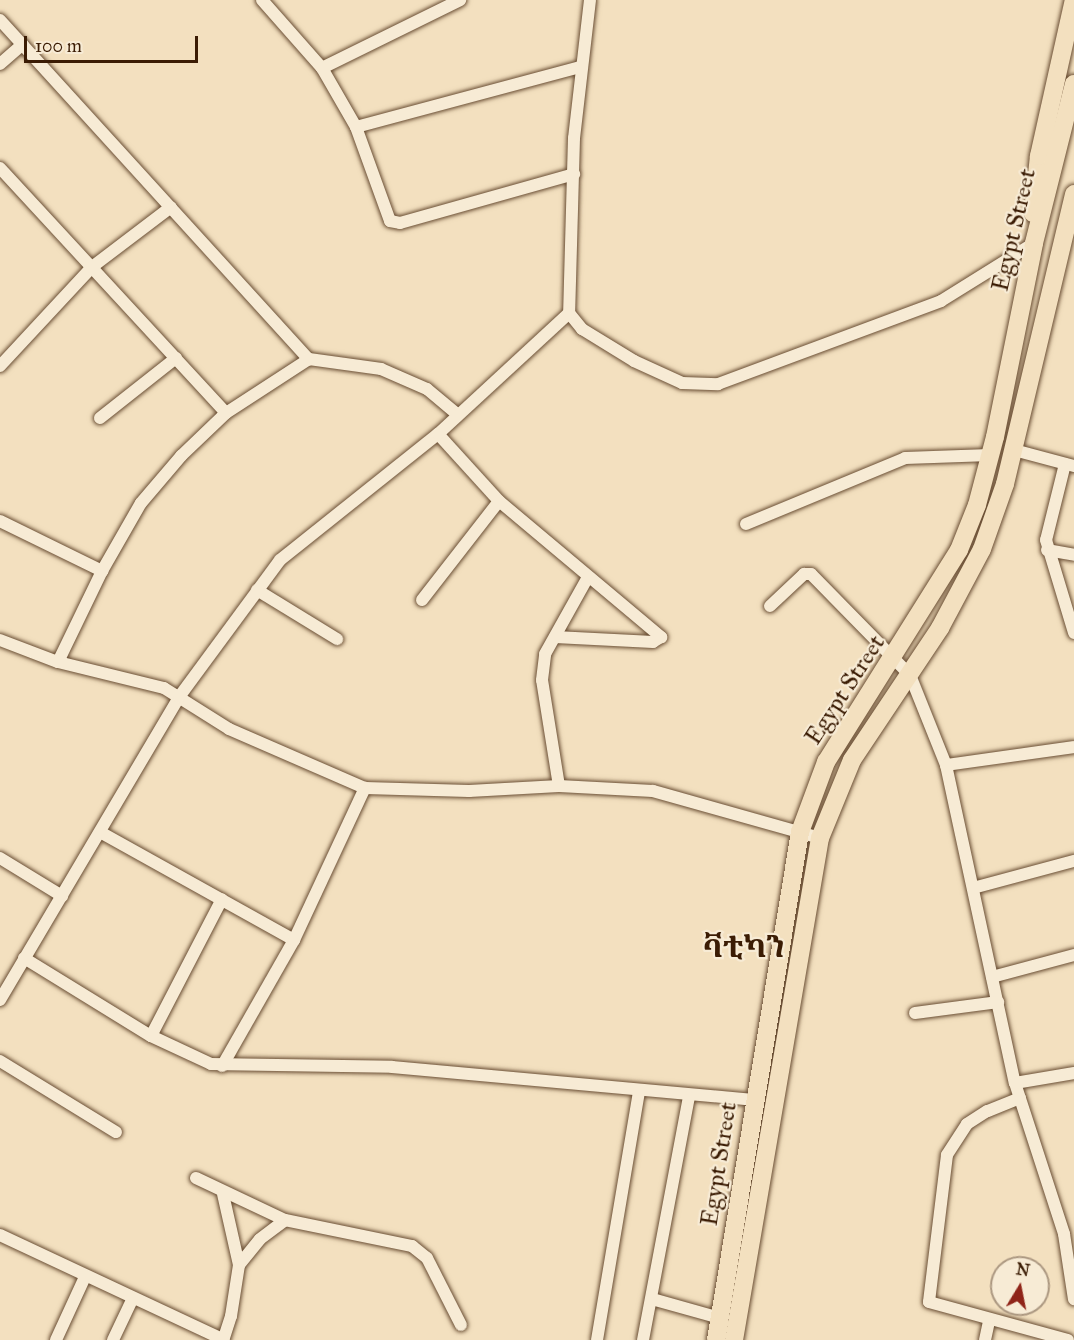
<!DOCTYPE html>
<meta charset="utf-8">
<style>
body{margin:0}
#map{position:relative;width:1074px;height:1340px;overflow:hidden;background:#f3e0bf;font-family:"IM FELL Great Primer","Noto Serif Ethiopic",serif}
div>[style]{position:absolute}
.roads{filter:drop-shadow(0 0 2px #694d33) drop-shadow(0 0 2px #694d33)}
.street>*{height:12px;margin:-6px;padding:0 6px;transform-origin:6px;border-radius:6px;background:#f7ebd5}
.primary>*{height:18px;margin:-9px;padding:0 9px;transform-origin:9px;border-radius:9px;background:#f3e0bf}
span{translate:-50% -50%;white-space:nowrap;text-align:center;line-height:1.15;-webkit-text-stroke:4.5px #f7ebd5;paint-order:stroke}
.street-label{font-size:24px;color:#3b1c04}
.district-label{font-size:30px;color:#3b1c04;font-weight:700}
.north{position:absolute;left:990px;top:1256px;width:60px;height:60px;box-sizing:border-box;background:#f7ebd5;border:2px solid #ac9881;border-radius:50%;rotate:10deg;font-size:16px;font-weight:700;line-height:24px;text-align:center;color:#3b1c04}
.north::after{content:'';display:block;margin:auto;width:21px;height:27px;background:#8f2418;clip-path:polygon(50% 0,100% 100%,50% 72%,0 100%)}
.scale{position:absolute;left:24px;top:36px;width:174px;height:27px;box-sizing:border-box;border:3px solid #3b1c04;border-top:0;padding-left:8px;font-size:18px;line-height:21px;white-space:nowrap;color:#3b1c04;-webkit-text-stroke:4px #f7ebd5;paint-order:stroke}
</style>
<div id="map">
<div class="roads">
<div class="street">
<div style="left:262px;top:0;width:91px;rotate:48.6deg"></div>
<div style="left:322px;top:68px;width:68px;rotate:60deg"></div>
<div style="left:356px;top:127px;width:100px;rotate:70.1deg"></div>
<div style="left:390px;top:221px;width:10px;rotate:11deg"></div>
<div style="left:400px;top:223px;width:181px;rotate:-15.7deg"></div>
<div style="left:590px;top:0;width:139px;rotate:96.6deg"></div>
<div style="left:574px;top:138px;width:175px;rotate:91.6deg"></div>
<div style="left:569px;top:313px;width:21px;rotate:51deg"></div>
<div style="left:582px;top:329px;width:61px;rotate:31.6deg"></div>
<div style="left:634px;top:361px;width:53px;rotate:24.6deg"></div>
<div style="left:682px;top:383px;width:36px;rotate:2deg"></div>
<div style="left:718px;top:384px;width:238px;rotate:-20.4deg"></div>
<div style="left:941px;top:301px;width:110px;rotate:-31.9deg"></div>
<div style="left:0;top:20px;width:459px;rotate:47.7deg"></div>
<div style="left:0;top:64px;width:30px;rotate:-41deg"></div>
<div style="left:322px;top:68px;width:154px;rotate:-26.2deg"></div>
<div style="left:356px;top:127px;width:232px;rotate:-15deg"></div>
<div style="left:0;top:168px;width:333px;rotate:47.3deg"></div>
<div style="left:0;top:366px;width:135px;rotate:-47.1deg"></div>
<div style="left:92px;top:267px;width:99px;rotate:-37.2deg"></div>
<div style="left:100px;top:418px;width:97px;rotate:-38.3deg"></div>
<div style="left:438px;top:434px;width:91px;rotate:47.7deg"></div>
<div style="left:499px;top:501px;width:212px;rotate:40deg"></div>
<div style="left:661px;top:637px;width:9px;rotate:148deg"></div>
<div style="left:653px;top:642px;width:98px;rotate:-177.1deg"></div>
<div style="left:1014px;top:450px;width:62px;rotate:14.9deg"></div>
<div style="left:1065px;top:464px;width:78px;rotate:104deg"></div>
<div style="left:1046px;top:540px;width:97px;rotate:73.2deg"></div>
<div style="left:0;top:521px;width:114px;rotate:26.1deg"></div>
<div style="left:102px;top:571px;width:101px;rotate:115.8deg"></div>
<div style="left:746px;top:524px;width:172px;rotate:-22.5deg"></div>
<div style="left:905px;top:458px;width:85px;rotate:-2deg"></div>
<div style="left:1047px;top:550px;width:27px;rotate:10deg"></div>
<div style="left:102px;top:571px;width:78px;rotate:-60.2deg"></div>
<div style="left:141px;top:503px;width:62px;rotate:-49.6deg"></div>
<div style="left:181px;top:456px;width:62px;rotate:-43.7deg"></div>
<div style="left:226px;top:413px;width:99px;rotate:-33deg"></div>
<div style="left:309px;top:359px;width:73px;rotate:7.9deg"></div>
<div style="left:381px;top:369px;width:50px;rotate:23.5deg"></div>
<div style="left:427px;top:389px;width:40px;rotate:40deg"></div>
<div style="left:257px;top:590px;width:94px;rotate:31.5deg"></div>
<div style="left:422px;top:600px;width:125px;rotate:-52.1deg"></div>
<div style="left:770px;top:606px;width:47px;rotate:-43.3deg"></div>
<div style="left:804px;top:574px;width:7px"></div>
<div style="left:811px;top:574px;width:141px;rotate:45.6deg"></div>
<div style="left:910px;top:675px;width:97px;rotate:68.2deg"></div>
<div style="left:946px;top:765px;width:325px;rotate:77.8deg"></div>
<div style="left:1015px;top:1083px;width:159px;rotate:72deg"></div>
<div style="left:1064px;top:1234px;width:66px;rotate:81.3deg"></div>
<div style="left:0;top:640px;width:62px;rotate:20.8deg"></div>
<div style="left:58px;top:662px;width:109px;rotate:13.8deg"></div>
<div style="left:164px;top:688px;width:77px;rotate:32.2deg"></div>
<div style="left:229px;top:729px;width:148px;rotate:23.5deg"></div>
<div style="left:365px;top:788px;width:104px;rotate:1.7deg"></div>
<div style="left:469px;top:791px;width:90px;rotate:-3.2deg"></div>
<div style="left:559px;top:786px;width:94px;rotate:3deg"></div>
<div style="left:653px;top:791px;width:173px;rotate:15.7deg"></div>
<div style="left:946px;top:765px;width:129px;rotate:-8deg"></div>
<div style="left:559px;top:786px;width:107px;rotate:-99.1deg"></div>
<div style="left:542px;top:680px;width:26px;rotate:-83deg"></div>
<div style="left:545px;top:654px;width:88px;rotate:-60.8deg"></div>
<div style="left:100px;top:832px;width:222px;rotate:29.1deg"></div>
<div style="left:294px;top:940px;width:145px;rotate:119.7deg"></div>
<div style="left:0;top:858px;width:73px;rotate:31.5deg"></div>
<div style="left:973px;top:888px;width:105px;rotate:-15deg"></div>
<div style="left:294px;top:940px;width:168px;rotate:-65deg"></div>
<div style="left:24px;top:958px;width:149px;rotate:31.6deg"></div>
<div style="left:151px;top:1036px;width:66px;rotate:25deg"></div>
<div style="left:211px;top:1064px;width:181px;rotate:0.9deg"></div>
<div style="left:392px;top:1067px;width:363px;rotate:5.2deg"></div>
<div style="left:992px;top:977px;width:85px;rotate:-15deg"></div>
<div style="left:0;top:1000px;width:352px;rotate:-59.4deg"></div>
<div style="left:179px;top:697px;width:170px;rotate:-53.6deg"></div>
<div style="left:280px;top:560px;width:202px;rotate:-38.6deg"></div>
<div style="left:438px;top:434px;width:178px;rotate:-42.7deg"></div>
<div style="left:915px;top:1013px;width:84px;rotate:-7.5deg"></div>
<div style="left:151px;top:1036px;width:154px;rotate:-62.6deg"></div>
<div style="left:0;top:1061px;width:136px;rotate:31.5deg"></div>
<div style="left:1015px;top:1083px;width:60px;rotate:-9.6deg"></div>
<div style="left:1020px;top:1098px;width:35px;rotate:158deg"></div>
<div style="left:987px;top:1111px;width:24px;rotate:147deg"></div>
<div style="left:967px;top:1124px;width:37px;rotate:123deg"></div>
<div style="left:947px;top:1155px;width:148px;rotate:97deg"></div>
<div style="left:929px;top:1302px;width:144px;rotate:15.3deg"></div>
<div style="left:196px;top:1178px;width:98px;rotate:25.3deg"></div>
<div style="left:285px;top:1220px;width:130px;rotate:11.6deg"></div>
<div style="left:412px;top:1246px;width:19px;rotate:39deg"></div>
<div style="left:427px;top:1258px;width:75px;rotate:63.1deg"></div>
<div style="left:223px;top:1194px;width:73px;rotate:77.3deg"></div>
<div style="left:239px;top:1265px;width:52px;rotate:98.9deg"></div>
<div style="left:231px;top:1316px;width:25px;rotate:108deg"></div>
<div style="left:0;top:1235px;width:247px;rotate:25.1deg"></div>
<div style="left:239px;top:1265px;width:33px;rotate:-51deg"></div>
<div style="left:260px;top:1239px;width:31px;rotate:-37deg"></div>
<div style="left:652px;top:1299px;width:71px;rotate:15.6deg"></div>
<div style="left:56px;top:1340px;width:69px;rotate:-65.3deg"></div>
<div style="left:113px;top:1340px;width:44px;rotate:-64.6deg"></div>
<div style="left:597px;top:1340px;width:252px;rotate:-80.4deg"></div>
<div style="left:643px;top:1340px;width:247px;rotate:-79.3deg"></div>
<div style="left:985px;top:1340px;width:19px;rotate:-78deg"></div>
</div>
<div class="primary">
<div style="left:1033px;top:213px;width:57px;rotate:-84deg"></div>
<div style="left:1039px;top:156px;width:160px;rotate:-77.4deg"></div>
<div style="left:716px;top:1340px;width:515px;rotate:-80.61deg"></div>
<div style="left:800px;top:832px;width:75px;rotate:-69.6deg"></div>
<div style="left:826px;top:762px;width:250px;rotate:-57.9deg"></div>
<div style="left:959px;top:550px;width:48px;rotate:-68.2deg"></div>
<div style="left:977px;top:505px;width:70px;rotate:-75.2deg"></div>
<div style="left:995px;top:437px;width:198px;rotate:-78.6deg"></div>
<div style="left:1034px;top:243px;width:164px;rotate:-75.9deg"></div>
<div style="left:734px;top:1340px;width:509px;rotate:-80.28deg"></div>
<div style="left:820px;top:838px;width:84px;rotate:-67.7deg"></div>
<div style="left:852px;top:760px;width:159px;rotate:-56.3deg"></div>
<div style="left:940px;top:628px;width:89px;rotate:-62deg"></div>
<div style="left:982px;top:549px;width:69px;rotate:-70.5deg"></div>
<div style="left:1005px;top:484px;width:298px;rotate:-76.6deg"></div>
</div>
</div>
<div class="street-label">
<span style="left:1014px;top:230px;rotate:-77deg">Egypt Street</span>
<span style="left:845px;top:690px;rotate:-57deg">Egypt Street</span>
<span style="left:719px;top:1164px;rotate:-81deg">Egypt Street</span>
</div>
<div class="district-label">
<span style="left:744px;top:947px">ቫቲካን</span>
</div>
<div class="north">N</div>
<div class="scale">100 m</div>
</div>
